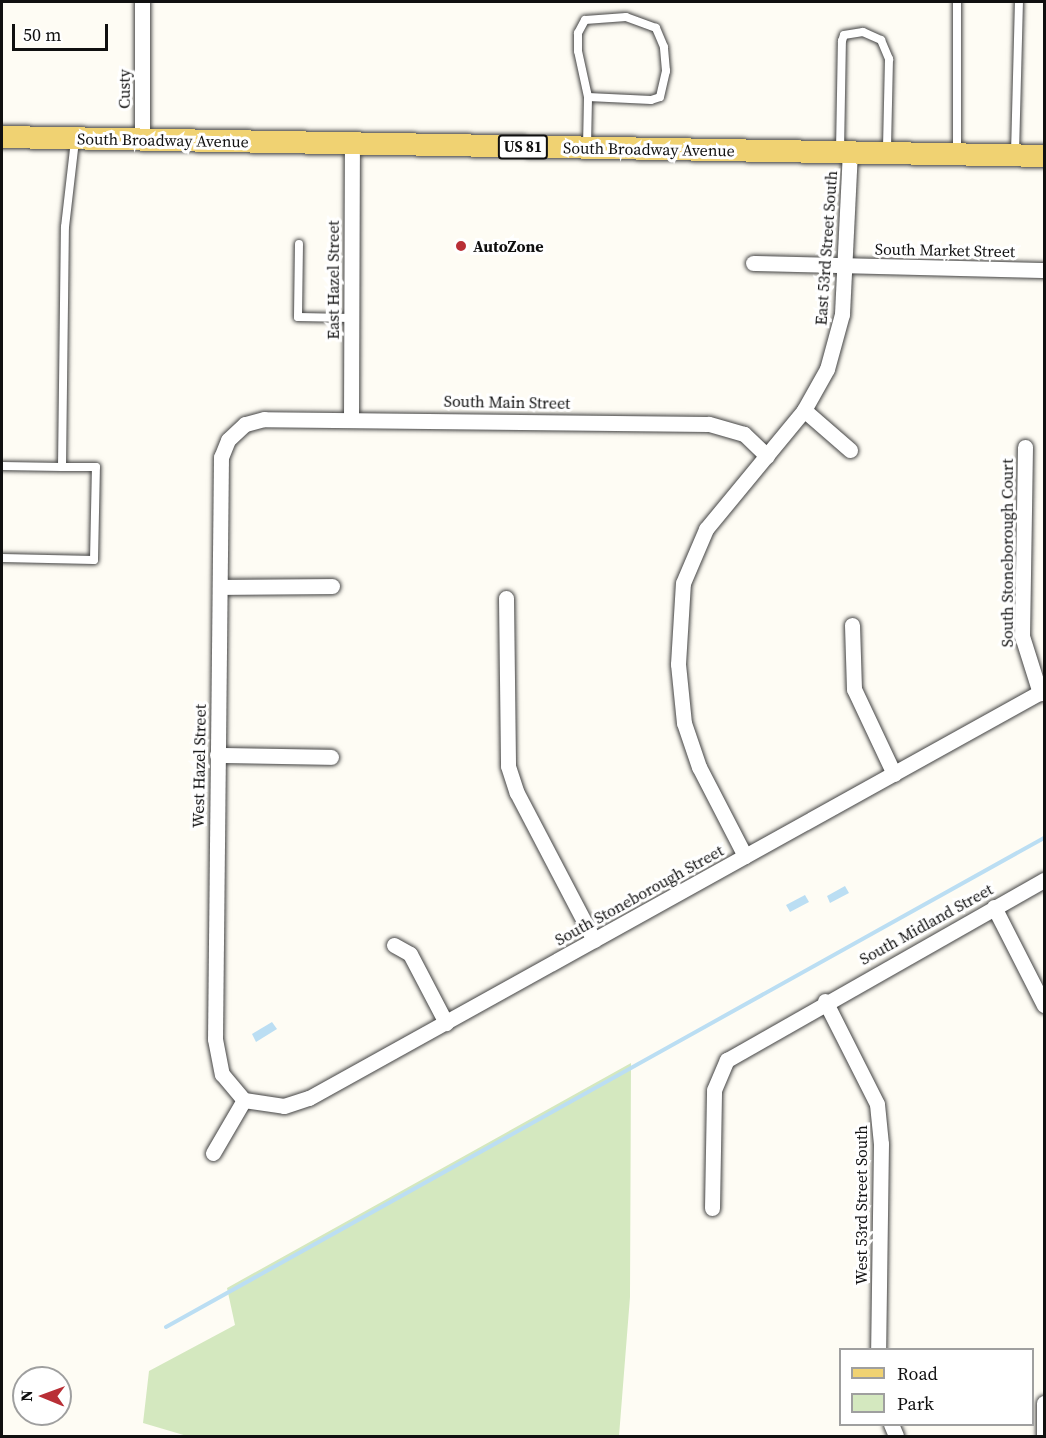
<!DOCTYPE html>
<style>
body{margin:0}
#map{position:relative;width:1046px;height:1438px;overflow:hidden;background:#fefcf4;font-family:"Source Serif 4",serif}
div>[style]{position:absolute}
.green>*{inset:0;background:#d4e8bf}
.water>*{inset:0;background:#bbdef3}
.stream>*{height:4px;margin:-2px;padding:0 2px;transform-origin:2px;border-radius:2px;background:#bbdef3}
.roads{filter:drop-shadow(0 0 2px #434343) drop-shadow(0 0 2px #434343)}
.service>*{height:8px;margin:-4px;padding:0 4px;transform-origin:4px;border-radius:4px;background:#fff}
.minor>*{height:15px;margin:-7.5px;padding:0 7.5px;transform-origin:7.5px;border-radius:7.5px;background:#fff}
.primary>*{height:22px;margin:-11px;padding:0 11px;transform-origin:11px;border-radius:11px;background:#f0d272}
.dots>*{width:16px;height:16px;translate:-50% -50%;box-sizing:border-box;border:3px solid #fff;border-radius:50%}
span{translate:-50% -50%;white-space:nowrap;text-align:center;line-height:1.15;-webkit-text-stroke:6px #fff;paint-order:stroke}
.shield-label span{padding:2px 4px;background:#fff;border:2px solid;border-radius:4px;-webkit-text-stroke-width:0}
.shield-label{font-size:15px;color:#101010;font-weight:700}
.street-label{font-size:16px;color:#101010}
.poi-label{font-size:16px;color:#101010;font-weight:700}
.left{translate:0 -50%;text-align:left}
.frame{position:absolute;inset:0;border:3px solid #101010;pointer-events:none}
.legend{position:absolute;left:839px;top:1348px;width:195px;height:78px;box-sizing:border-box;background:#fff;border:2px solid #9f9f9f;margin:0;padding:8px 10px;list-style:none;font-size:18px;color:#101010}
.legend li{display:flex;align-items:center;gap:12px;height:30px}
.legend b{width:30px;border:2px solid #9f9f9f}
.north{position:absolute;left:12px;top:1366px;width:60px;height:60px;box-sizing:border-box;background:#fff;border:2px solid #9f9f9f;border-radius:50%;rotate:271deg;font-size:16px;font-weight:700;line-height:24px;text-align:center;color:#101010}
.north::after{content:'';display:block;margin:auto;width:21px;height:27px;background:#b92f36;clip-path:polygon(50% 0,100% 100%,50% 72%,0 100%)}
.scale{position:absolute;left:12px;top:24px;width:96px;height:27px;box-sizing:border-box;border:3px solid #101010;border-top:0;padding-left:8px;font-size:18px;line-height:21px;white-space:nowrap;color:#101010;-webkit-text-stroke:4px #fff;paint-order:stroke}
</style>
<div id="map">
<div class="green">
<div style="clip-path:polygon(631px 1063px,630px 1297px,619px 1436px,187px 1436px,143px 1423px,149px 1371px,235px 1325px,227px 1288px)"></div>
</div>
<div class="water">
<div style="clip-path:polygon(845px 886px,849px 893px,830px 903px,827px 896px)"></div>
<div style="clip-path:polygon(805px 895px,809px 902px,790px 912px,786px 905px)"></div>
<div style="clip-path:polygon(272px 1022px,277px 1029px,256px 1042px,252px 1034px)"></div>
</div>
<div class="stream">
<div style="left:166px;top:1327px;width:1005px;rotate:-29.12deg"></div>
</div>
<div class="roads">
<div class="service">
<div style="left:587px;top:146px;width:49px;rotate:-88.8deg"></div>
<div style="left:588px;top:97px;width:63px;rotate:2.7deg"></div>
<div style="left:651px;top:100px;width:9px;rotate:-18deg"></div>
<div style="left:660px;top:97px;width:27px;rotate:-77deg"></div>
<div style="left:666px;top:71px;width:24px;rotate:-95deg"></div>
<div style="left:664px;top:47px;width:21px;rotate:-113deg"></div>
<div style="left:656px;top:28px;width:32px;rotate:-160deg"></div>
<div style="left:626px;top:17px;width:41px;rotate:175.8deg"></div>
<div style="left:585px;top:20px;width:15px;rotate:118deg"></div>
<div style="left:578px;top:33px;width:18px;rotate:90deg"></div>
<div style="left:578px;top:51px;width:47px;rotate:77.7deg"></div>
<div style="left:840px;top:151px;width:110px;rotate:-89deg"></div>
<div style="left:842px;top:41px;width:6px;rotate:-72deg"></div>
<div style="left:844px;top:35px;width:19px;rotate:-9deg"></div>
<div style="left:863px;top:32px;width:20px;rotate:24deg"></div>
<div style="left:881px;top:40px;width:21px;rotate:67deg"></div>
<div style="left:889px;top:59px;width:91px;rotate:91.3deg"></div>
<div style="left:957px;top:153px;width:151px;rotate:-90deg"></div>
<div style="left:1015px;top:153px;width:151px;rotate:-88.5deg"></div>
<div style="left:299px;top:244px;width:73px;rotate:90.8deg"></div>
<div style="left:298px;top:317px;width:53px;rotate:1.1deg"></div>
<div style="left:2px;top:466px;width:60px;rotate:1deg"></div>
<div style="left:62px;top:467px;width:240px;rotate:-89.3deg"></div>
<div style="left:65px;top:227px;width:88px;rotate:-83.4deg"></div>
<div style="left:2px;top:558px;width:92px;rotate:1.2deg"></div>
<div style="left:94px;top:560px;width:93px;rotate:-88.8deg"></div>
<div style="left:96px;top:467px;width:34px;rotate:180deg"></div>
</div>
<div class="minor">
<div style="left:142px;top:140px;width:138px;rotate:-90deg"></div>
<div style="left:753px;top:263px;width:291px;rotate:1.4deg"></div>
<div style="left:804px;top:410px;width:61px;rotate:41deg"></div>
<div style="left:351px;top:417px;width:273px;rotate:-89.8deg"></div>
<div style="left:1025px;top:447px;width:189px;rotate:90.9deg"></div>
<div style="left:1022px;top:636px;width:60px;rotate:72.5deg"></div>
<div style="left:767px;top:456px;width:32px;rotate:-136deg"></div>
<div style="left:744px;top:434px;width:37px;rotate:-164deg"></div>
<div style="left:708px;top:424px;width:444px;rotate:-179.4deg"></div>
<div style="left:264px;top:419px;width:20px;rotate:165deg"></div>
<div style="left:245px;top:424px;width:23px;rotate:137deg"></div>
<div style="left:228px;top:440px;width:18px;rotate:112deg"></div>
<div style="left:221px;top:457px;width:582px;rotate:90.59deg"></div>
<div style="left:215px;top:1039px;width:36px;rotate:79deg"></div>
<div style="left:222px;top:1074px;width:34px;rotate:50deg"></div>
<div style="left:244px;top:1100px;width:40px;rotate:8.5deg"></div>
<div style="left:284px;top:1106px;width:26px;rotate:-18deg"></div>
<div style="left:309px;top:1098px;width:841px;rotate:-29.03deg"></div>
<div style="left:220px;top:587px;width:112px;rotate:-0.5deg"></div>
<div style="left:506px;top:598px;width:168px;rotate:89.3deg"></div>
<div style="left:508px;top:766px;width:28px;rotate:72deg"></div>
<div style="left:517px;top:793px;width:166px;rotate:62.4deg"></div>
<div style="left:852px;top:625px;width:64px;rotate:88.2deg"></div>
<div style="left:854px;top:689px;width:94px;rotate:64.8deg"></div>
<div style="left:217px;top:755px;width:114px;rotate:1deg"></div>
<div style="left:745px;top:856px;width:100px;rotate:-117.3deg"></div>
<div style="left:699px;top:767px;width:46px;rotate:-108.8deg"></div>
<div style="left:684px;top:723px;width:59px;rotate:-95.8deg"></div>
<div style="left:678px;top:664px;width:81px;rotate:-86.5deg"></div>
<div style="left:683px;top:583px;width:59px;rotate:-66.9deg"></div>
<div style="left:706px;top:529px;width:154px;rotate:-50.5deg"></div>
<div style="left:804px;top:410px;width:47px;rotate:-60.7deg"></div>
<div style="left:827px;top:369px;width:57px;rotate:-74.7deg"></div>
<div style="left:842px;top:314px;width:162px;rotate:-87.2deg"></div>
<div style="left:994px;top:907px;width:110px;rotate:63deg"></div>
<div style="left:394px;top:945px;width:18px;rotate:29deg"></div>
<div style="left:410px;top:954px;width:78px;rotate:62.4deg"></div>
<div style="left:825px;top:1001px;width:115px;rotate:63.2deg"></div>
<div style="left:877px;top:1104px;width:40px;rotate:84.3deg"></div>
<div style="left:881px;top:1144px;width:206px;rotate:90.8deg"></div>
<div style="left:213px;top:1153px;width:61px;rotate:-59.7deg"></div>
<div style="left:712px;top:1208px;width:118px;rotate:-89deg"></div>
<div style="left:714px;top:1090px;width:33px;rotate:-67deg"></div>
<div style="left:727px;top:1060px;width:365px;rotate:-29.6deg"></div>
<div style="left:891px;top:1424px;width:13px;rotate:67deg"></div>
<div style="left:1044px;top:1436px;width:33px;rotate:-90deg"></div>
</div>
<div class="primary">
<div style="left:2px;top:137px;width:1042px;rotate:1.04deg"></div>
</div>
</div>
<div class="dots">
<div style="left:461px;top:246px;background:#b92f36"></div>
</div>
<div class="shield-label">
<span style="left:523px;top:147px">US 81</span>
</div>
<div class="street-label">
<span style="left:124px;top:89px;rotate:-90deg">Custy</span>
<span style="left:163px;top:140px;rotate:1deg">South Broadway Avenue</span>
<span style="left:649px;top:149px;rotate:1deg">South Broadway Avenue</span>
<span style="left:826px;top:248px;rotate:-86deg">East 53rd Street South</span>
<span style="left:945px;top:250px;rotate:1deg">South Market Street</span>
<span style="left:333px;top:280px;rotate:-90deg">East Hazel Street</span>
<span style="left:507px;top:402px;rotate:1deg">South Main Street</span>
<span style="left:1007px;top:553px;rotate:-90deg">South Stoneborough Court</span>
<span style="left:199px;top:766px;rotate:-89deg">West Hazel Street</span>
<span style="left:639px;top:895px;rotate:-29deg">South Stoneborough Street</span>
<span style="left:926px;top:924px;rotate:-29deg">South Midland Street</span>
<span style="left:861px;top:1205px;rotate:-90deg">West 53rd Street South</span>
</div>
<div class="poi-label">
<span class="left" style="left:473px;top:246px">AutoZone</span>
</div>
<div class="frame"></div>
<ul class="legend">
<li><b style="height:8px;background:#f0d272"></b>Road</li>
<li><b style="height:16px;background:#d4e8bf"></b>Park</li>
</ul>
<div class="north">N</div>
<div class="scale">50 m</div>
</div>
